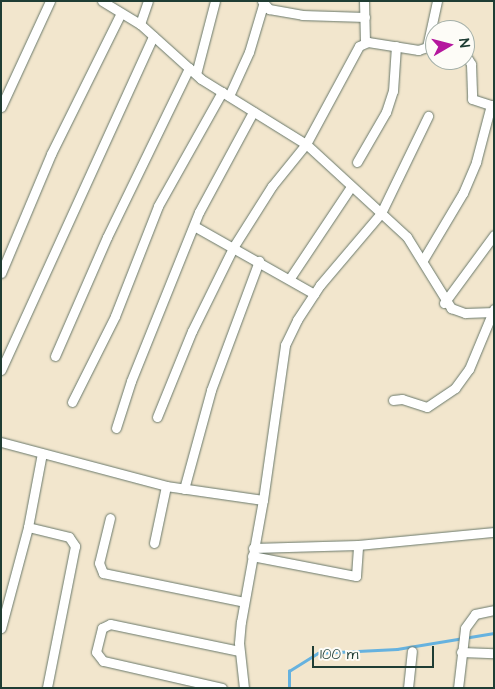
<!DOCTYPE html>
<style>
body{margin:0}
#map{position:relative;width:495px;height:689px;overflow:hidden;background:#f2e6cd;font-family:"Architects Daughter",sans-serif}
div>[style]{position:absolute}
.stream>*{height:2.5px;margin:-1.25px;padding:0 1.25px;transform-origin:1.25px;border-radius:1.25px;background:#66b2df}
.roads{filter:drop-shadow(0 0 1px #69786a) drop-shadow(0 0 1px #69786a)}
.minor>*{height:9px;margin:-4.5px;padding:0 4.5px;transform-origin:4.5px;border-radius:4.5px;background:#fff}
span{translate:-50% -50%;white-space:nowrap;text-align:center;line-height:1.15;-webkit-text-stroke:4.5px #fdfcf7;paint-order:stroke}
.frame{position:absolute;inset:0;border:2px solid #1f3d34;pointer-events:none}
.north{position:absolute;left:425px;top:20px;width:50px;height:50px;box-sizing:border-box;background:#fdfcf7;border:1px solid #a4b0a9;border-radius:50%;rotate:82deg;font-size:14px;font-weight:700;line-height:20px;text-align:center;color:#1f3d34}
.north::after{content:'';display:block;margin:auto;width:18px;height:22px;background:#b5179e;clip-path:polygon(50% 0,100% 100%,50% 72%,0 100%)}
.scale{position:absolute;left:312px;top:646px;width:122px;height:22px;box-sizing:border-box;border:2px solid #1f3d34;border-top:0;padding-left:6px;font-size:15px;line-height:18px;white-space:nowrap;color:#1f3d34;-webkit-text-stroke:4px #fdfcf7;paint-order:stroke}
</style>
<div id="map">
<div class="stream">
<div style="left:289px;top:688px;width:17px;rotate:-90deg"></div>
<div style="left:289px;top:671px;width:34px;rotate:-32deg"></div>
<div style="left:318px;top:653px;width:79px;rotate:-2.9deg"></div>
<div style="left:397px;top:649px;width:98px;rotate:-9.4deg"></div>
</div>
<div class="roads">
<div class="minor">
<div style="left:102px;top:1px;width:44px;rotate:31.2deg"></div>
<div style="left:140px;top:24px;width:82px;rotate:42deg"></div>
<div style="left:201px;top:79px;width:123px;rotate:31.8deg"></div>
<div style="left:306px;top:144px;width:137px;rotate:42.6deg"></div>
<div style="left:407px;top:237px;width:84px;rotate:58.2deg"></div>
<div style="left:451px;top:308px;width:15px;rotate:20deg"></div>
<div style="left:465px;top:313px;width:29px;rotate:-2deg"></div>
<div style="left:262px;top:1px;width:11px;rotate:49deg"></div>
<div style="left:269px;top:9px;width:34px;rotate:10deg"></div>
<div style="left:302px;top:15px;width:63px;rotate:1.8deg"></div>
<div style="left:364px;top:1px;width:41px;rotate:88.6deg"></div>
<div style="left:140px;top:24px;width:24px;rotate:-71deg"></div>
<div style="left:465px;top:54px;width:12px;rotate:59deg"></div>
<div style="left:471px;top:64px;width:35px;rotate:88deg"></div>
<div style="left:472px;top:99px;width:23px;rotate:18deg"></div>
<div style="left:196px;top:74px;width:75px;rotate:-75.4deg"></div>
<div style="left:229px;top:96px;width:48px;rotate:-65.6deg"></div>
<div style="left:249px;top:52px;width:49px;rotate:-73.4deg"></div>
<div style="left:1px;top:107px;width:117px;rotate:-65.2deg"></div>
<div style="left:357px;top:162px;width:58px;rotate:-59.9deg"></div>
<div style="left:386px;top:112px;width:22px;rotate:-72deg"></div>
<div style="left:393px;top:91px;width:45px;rotate:-86.2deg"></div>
<div style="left:194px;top:226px;width:138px;rotate:29.5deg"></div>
<div style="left:423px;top:260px;width:78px;rotate:-59.2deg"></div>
<div style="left:463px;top:193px;width:34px;rotate:-67deg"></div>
<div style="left:476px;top:162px;width:59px;rotate:-75.3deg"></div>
<div style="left:1px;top:273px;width:129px;rotate:-67.2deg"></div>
<div style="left:51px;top:154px;width:157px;rotate:-63.6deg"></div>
<div style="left:290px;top:278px;width:108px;rotate:-56.3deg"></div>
<div style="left:444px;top:303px;width:84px;rotate:-53.7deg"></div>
<div style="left:55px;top:356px;width:130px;rotate:-66.4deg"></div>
<div style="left:107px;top:237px;width:188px;rotate:-64.1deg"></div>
<div style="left:1px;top:370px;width:367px;rotate:-65.5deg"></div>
<div style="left:393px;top:400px;width:9px;rotate:-6deg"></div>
<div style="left:402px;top:399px;width:26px;rotate:18deg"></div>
<div style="left:427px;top:407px;width:34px;rotate:-34deg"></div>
<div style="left:455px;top:388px;width:24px;rotate:-54deg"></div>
<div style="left:469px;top:369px;width:65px;rotate:-67.4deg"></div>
<div style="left:72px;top:402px;width:96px;rotate:-63.4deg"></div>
<div style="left:115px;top:316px;width:118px;rotate:-68.6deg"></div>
<div style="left:158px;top:206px;width:131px;rotate:-60.7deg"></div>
<div style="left:157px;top:417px;width:93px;rotate:-67.9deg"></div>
<div style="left:192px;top:331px;width:95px;rotate:-63.7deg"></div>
<div style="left:234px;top:246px;width:71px;rotate:-57.7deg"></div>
<div style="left:272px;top:186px;width:54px;rotate:-51deg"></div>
<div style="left:306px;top:144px;width:111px;rotate:-61.6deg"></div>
<div style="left:359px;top:46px;width:10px;rotate:-24deg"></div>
<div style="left:368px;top:42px;width:51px;rotate:9.1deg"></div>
<div style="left:418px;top:50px;width:9px;rotate:-18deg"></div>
<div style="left:427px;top:47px;width:47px;rotate:-77.7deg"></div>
<div style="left:116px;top:428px;width:49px;rotate:-72.3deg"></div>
<div style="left:131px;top:381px;width:182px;rotate:-68.1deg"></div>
<div style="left:199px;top:212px;width:114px;rotate:-61.6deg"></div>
<div style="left:1px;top:442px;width:171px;rotate:14.9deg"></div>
<div style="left:166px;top:486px;width:98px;rotate:8.2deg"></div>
<div style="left:184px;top:489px;width:103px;rotate:-74.7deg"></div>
<div style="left:211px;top:390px;width:138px;rotate:-69.6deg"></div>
<div style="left:110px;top:518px;width:46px;rotate:103.7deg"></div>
<div style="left:99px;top:563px;width:11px;rotate:68deg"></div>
<div style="left:103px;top:573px;width:144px;rotate:11.6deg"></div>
<div style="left:28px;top:527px;width:42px;rotate:13.7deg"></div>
<div style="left:69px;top:537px;width:11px;rotate:56deg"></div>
<div style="left:75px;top:546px;width:145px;rotate:101.2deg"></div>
<div style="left:154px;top:543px;width:58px;rotate:-78.1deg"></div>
<div style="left:253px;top:548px;width:105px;rotate:-1.6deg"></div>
<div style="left:358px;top:545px;width:137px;rotate:-5.5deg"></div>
<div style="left:252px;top:556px;width:106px;rotate:10.9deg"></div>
<div style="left:356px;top:576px;width:31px;rotate:-86deg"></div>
<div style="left:1px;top:628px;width:105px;rotate:-75deg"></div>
<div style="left:28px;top:527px;width:75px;rotate:-79.3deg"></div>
<div style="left:461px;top:652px;width:33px;rotate:2deg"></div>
<div style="left:222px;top:688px;width:122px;rotate:-167.2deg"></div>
<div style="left:103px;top:661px;width:11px;rotate:-128deg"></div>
<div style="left:96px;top:652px;width:25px;rotate:-76deg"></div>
<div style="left:102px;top:628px;width:9px;rotate:-27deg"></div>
<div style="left:110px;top:624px;width:132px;rotate:11.8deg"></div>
<div style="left:244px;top:688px;width:45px;rotate:-96.3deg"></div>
<div style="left:239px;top:643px;width:21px;rotate:-85deg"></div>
<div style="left:241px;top:622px;width:124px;rotate:-79.8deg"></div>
<div style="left:263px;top:500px;width:157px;rotate:-81.9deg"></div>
<div style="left:285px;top:345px;width:28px;rotate:-64deg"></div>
<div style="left:297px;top:320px;width:42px;rotate:-56.7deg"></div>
<div style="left:320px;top:285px;width:94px;rotate:-49.7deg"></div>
<div style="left:381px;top:213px;width:108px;rotate:-64.1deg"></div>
<div style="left:408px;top:688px;width:37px;rotate:-84deg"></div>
<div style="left:458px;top:688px;width:60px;rotate:-83.3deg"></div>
<div style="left:465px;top:628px;width:17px;rotate:-54deg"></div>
<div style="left:475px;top:614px;width:19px;rotate:-12deg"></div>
</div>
</div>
<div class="frame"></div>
<div class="north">N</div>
<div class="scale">100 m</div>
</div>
